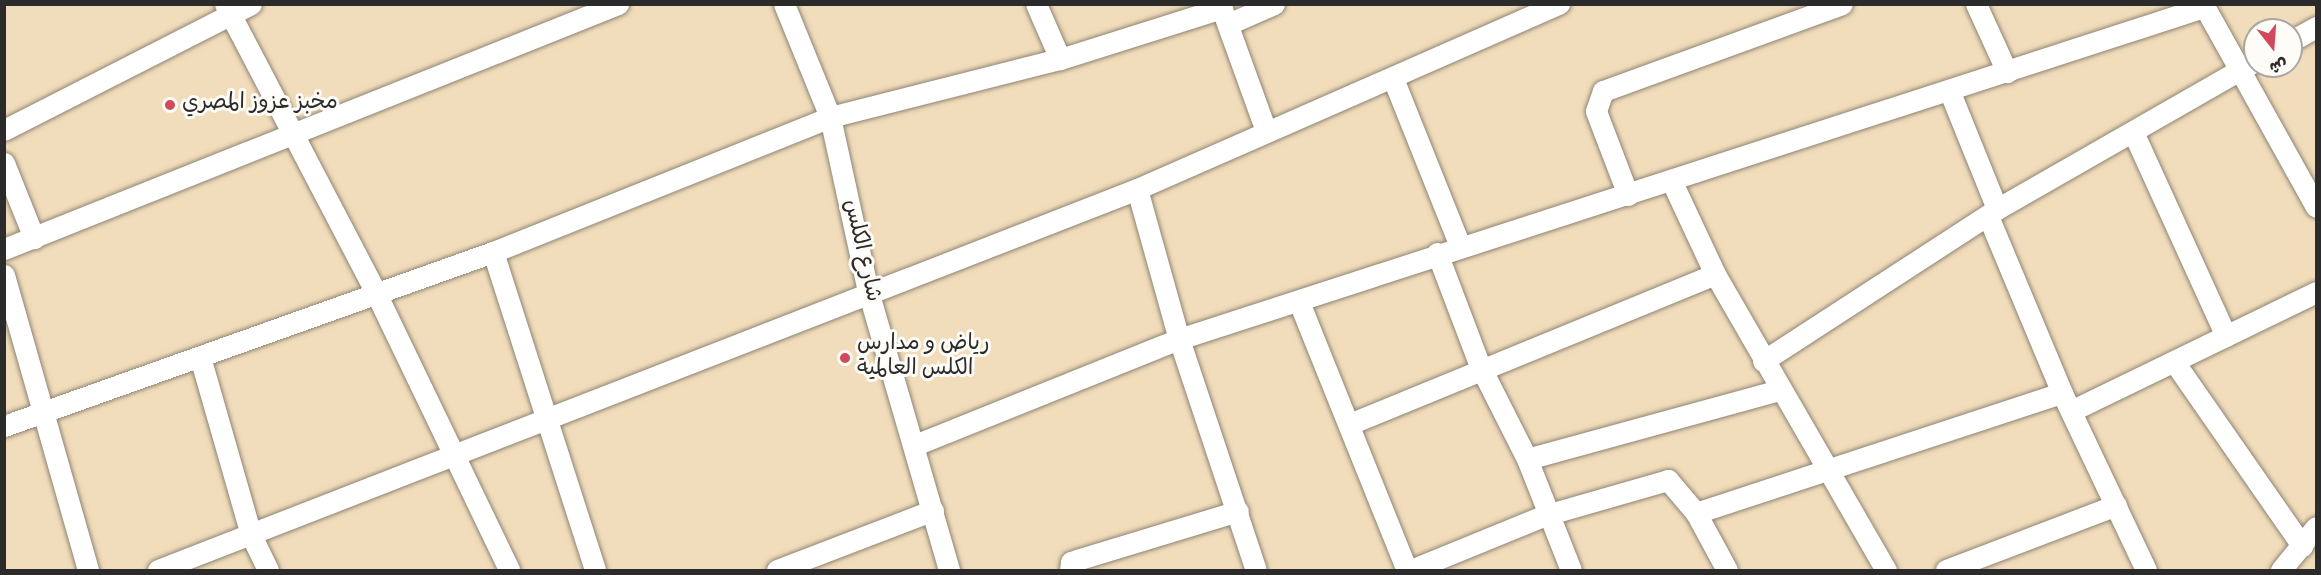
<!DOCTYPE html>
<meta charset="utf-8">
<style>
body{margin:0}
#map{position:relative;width:2321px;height:575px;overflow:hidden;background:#f1dcbb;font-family:"Gochi Hand","Playpen Sans Arabic",sans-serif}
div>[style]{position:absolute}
.roads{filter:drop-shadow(0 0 2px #8e8473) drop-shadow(0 0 2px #8e8473)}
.minor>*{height:21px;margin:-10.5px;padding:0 10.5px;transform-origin:10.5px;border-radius:10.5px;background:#fff}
.dots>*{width:16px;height:16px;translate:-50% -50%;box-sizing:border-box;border:3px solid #fdfcf7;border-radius:50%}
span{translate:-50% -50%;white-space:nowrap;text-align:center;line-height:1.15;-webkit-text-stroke:6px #fdfcf7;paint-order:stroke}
.poi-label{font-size:22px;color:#2b2b2b}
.left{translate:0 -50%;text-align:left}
.street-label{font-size:22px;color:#2b2b2b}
.frame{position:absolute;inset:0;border:6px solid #2b2b2b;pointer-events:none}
.north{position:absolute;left:2243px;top:18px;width:60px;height:60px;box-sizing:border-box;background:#fdfcf7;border:2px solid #a9a8a5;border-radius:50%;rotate:163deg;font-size:16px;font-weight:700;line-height:24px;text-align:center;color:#2b2b2b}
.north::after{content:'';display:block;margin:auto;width:21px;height:27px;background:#d1495b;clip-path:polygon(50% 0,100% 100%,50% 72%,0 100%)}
</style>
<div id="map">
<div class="roads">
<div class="minor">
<div style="left:225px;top:4px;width:324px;rotate:62.4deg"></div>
<div style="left:375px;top:291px;width:310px;rotate:64.3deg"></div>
<div style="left:784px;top:4px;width:122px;rotate:67.8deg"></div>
<div style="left:830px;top:117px;width:178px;rotate:77.7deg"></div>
<div style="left:868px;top:291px;width:291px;rotate:73.8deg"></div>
<div style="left:1036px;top:4px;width:60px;rotate:66.4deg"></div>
<div style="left:1220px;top:4px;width:135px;rotate:70.1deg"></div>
<div style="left:1976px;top:4px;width:75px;rotate:65.5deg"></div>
<div style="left:2203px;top:4px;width:232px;rotate:60.9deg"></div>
<div style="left:1228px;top:24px;width:50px;rotate:-23.5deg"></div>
<div style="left:2291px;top:41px;width:29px;rotate:-29deg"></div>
<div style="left:1394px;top:81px;width:178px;rotate:68.2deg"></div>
<div style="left:1949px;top:90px;width:128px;rotate:68deg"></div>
<div style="left:4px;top:130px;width:277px;rotate:-27deg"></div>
<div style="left:2133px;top:132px;width:224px;rotate:65.5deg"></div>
<div style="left:4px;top:163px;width:81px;rotate:68.2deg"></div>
<div style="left:1671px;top:180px;width:104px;rotate:64.9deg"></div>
<div style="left:1715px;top:274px;width:342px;rotate:60deg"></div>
<div style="left:1137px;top:189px;width:156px;rotate:74.4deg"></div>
<div style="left:1179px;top:339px;width:243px;rotate:71.6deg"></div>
<div style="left:1628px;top:195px;width:90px;rotate:-110.9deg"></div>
<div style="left:1596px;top:111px;width:21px;rotate:-71deg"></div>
<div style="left:1603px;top:91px;width:254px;rotate:-20deg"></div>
<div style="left:1988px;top:216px;width:192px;rotate:67.3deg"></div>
<div style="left:2062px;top:393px;width:196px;rotate:64.6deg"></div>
<div style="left:4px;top:249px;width:661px;rotate:-21.75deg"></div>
<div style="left:493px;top:252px;width:334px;rotate:72.2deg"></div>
<div style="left:1437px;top:253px;width:121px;rotate:69.2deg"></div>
<div style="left:1480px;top:366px;width:104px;rotate:63.2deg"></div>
<div style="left:1527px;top:459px;width:119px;rotate:68.4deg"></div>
<div style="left:4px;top:275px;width:307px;rotate:74.1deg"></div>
<div style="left:1299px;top:302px;width:289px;rotate:68.1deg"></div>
<div style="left:200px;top:357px;width:185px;rotate:74deg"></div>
<div style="left:251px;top:535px;width:39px;rotate:64deg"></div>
<div style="left:1763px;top:361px;width:279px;rotate:-33deg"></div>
<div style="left:1997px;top:209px;width:297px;rotate:-29.8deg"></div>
<div style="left:2175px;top:363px;width:223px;rotate:55.2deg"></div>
<div style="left:2071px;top:411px;width:272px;rotate:-25.9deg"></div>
<div style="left:1352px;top:423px;width:392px;rotate:-22.3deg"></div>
<div style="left:4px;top:426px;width:519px;rotate:-19.59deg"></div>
<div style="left:493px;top:252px;width:363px;rotate:-21.8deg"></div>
<div style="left:830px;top:117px;width:237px;rotate:-14.2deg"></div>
<div style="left:1060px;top:59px;width:170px;rotate:-17.5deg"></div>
<div style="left:915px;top:445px;width:284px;rotate:-21.9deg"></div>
<div style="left:1179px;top:339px;width:1077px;rotate:-17.95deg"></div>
<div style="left:1527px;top:459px;width:261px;rotate:-15.3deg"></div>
<div style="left:1696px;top:513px;width:385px;rotate:-18.2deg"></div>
<div style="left:158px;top:570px;width:1051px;rotate:-21.26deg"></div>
<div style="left:1137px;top:189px;width:461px;rotate:-23.7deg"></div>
<div style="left:777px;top:570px;width:167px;rotate:-21deg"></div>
<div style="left:1070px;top:570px;width:8px;rotate:-83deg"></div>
<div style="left:1071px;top:562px;width:9px;rotate:-18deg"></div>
<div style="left:1080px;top:559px;width:165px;rotate:-16.9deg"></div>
<div style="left:1411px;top:570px;width:146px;rotate:-22.2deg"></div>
<div style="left:1546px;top:515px;width:127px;rotate:-16deg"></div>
<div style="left:1668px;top:480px;width:43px;rotate:49.7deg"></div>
<div style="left:1696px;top:513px;width:65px;rotate:61.5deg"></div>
<div style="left:1946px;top:570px;width:182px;rotate:-20.9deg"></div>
<div style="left:2281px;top:570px;width:55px;rotate:-50.9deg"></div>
</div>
</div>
<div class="dots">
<div style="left:170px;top:105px;background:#d1495b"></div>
<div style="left:845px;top:358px;background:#d1495b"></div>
</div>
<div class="poi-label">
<span class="left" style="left:182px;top:105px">مخبز عزوز المصري</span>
<span class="left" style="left:857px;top:358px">رياض و مدارس<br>الكلس العالمية</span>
</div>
<div class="street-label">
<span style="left:860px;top:251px;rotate:77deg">شارع الكلس</span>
</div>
<div class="frame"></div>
<div class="north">ش</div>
</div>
